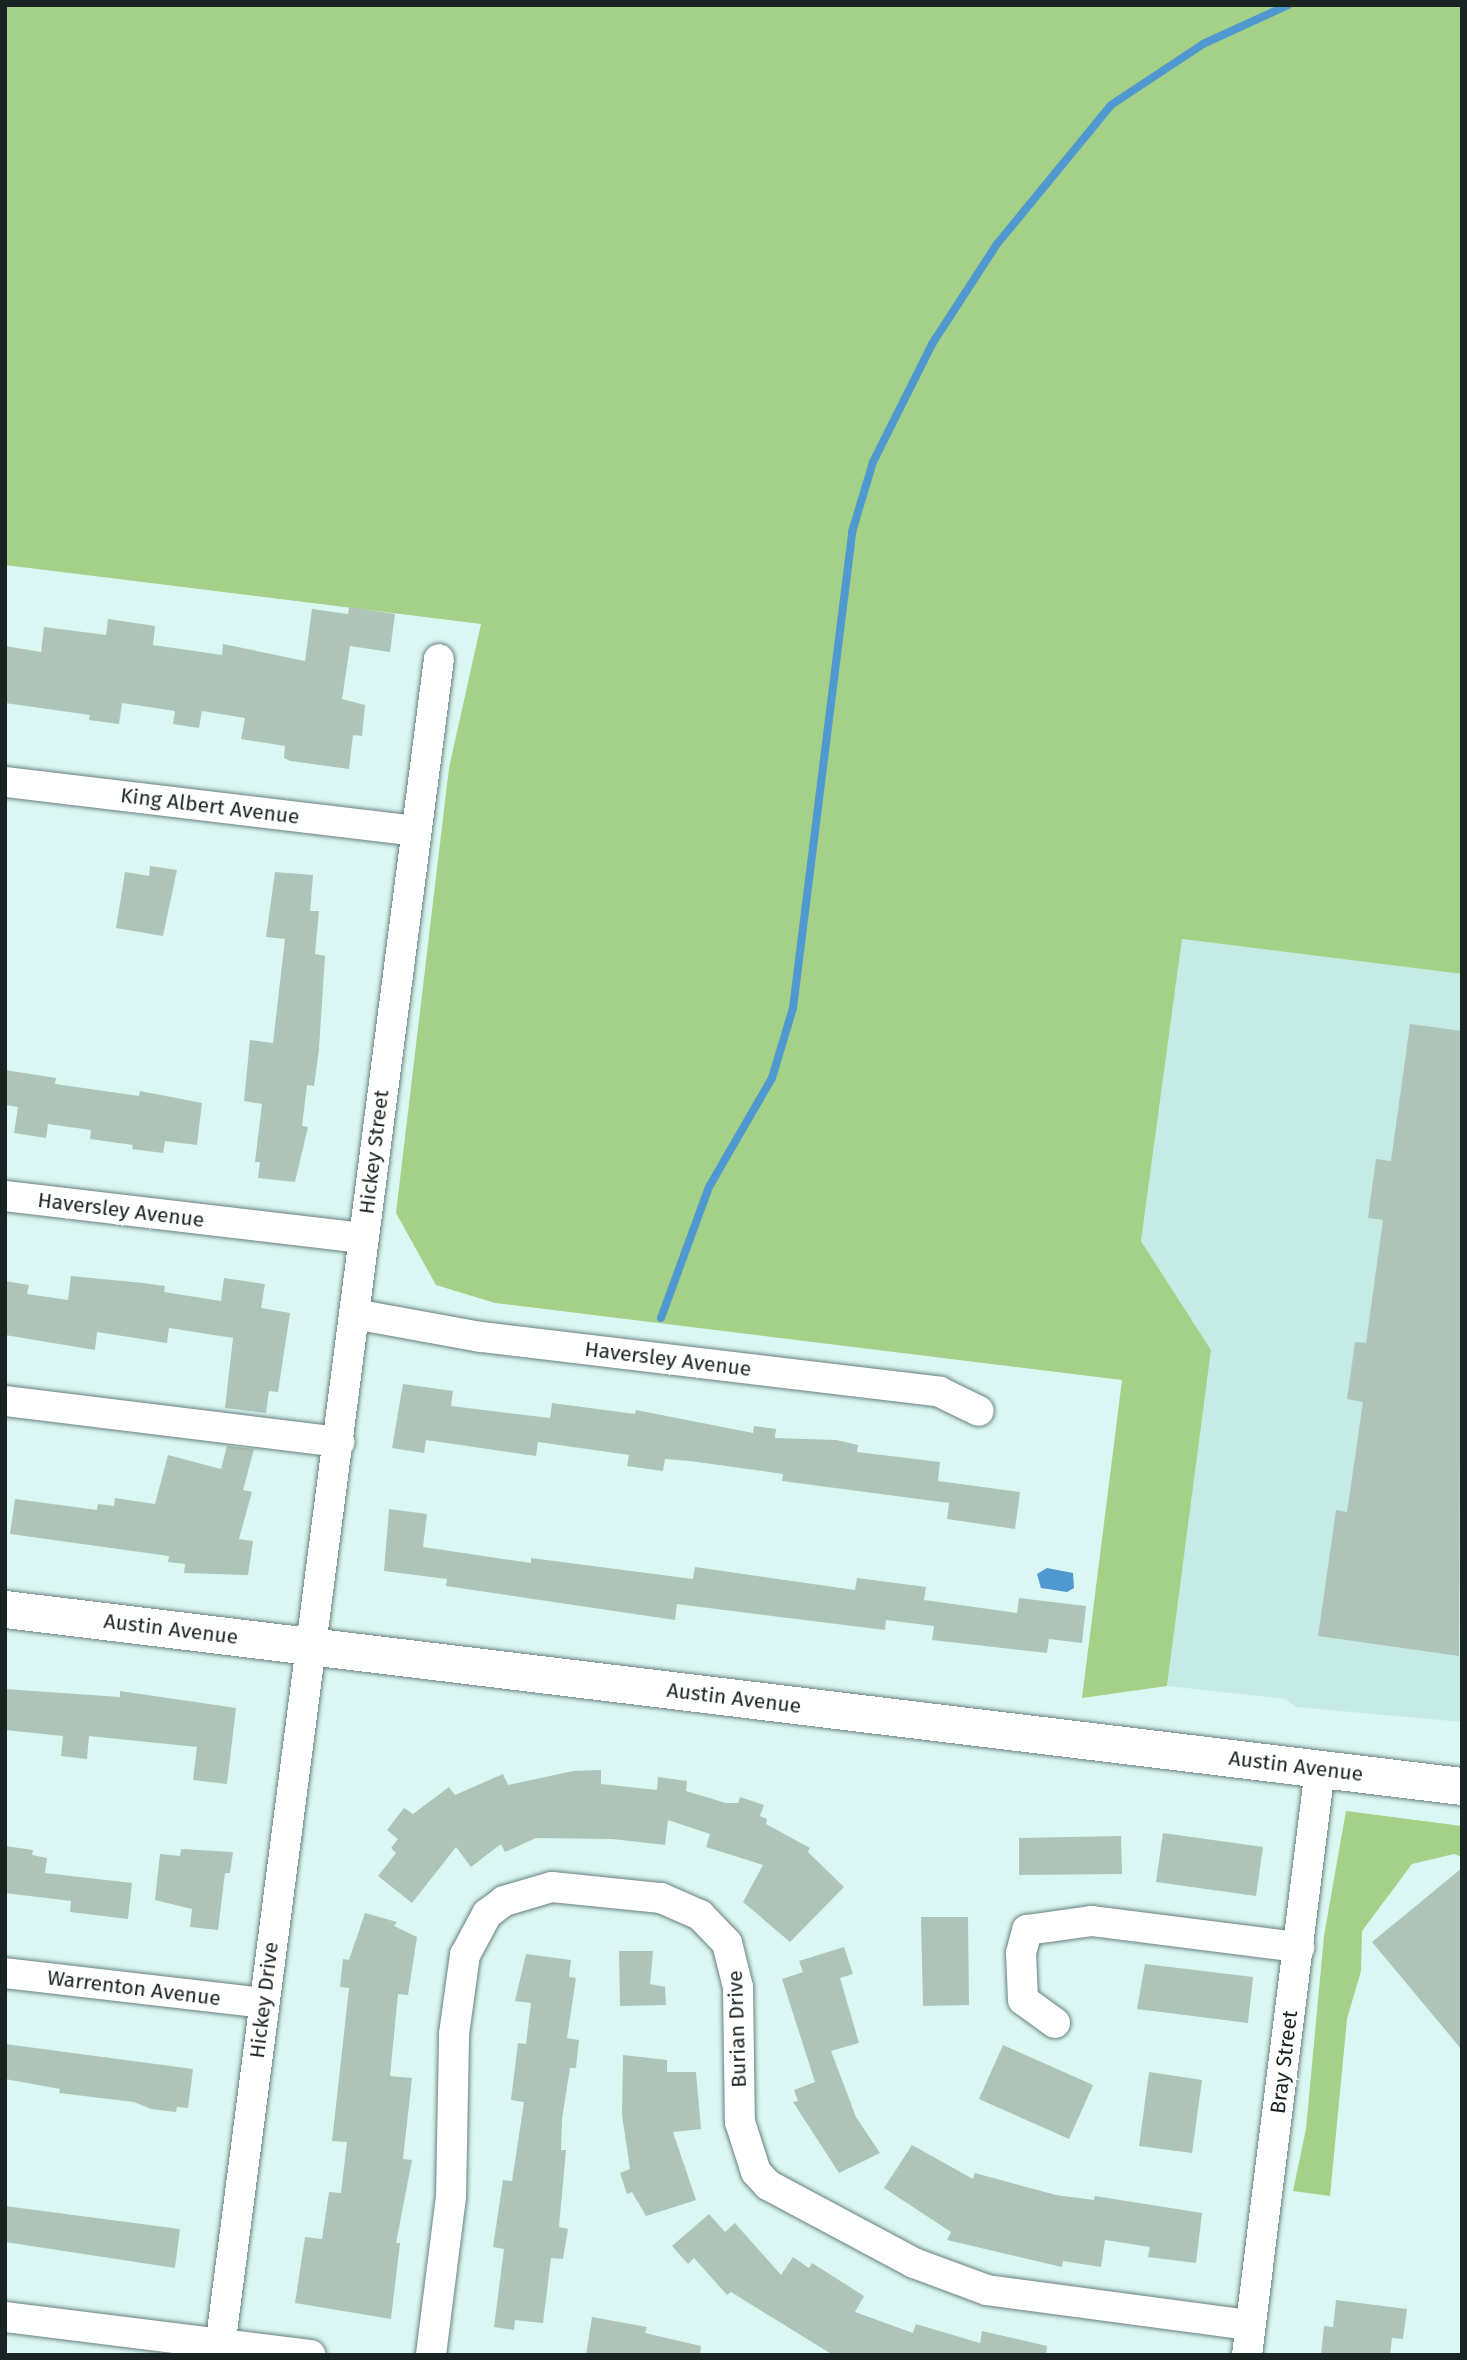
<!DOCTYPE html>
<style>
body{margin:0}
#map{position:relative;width:1467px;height:2360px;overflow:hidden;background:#dbf7f3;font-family:"Fira Sans",sans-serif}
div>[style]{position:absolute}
.built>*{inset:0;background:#c6ebe7}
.forest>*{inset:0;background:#a4d087}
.water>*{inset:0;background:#5099d0}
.stream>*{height:8px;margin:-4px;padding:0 4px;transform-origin:4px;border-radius:4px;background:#5099d0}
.building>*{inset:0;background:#afc4b8}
.roads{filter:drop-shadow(0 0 2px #68807e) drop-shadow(0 0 2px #68807e)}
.minor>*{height:30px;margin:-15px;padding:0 15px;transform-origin:15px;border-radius:15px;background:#fff}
.major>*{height:37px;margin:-18.5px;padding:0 18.5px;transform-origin:18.5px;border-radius:18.5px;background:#fff}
span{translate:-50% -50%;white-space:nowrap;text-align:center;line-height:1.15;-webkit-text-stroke:7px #fff;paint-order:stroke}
.street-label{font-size:21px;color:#192322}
.frame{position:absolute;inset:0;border:7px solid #192322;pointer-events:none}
</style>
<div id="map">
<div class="built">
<div style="clip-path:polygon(1182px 939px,1462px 974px,1462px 1722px,1296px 1707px,1285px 1699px,1167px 1686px,1211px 1350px,1141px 1241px)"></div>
</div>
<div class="forest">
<div style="clip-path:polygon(5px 5px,1462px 5px,1462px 974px,1182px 939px,1141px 1241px,1211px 1350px,1167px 1686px,1082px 1698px,1122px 1380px,495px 1303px,436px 1285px,396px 1213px,449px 768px,481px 624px,5px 565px)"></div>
<div style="clip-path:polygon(1346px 1811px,1462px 1826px,1462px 1857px,1454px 1854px,1412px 1864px,1362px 1931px,1361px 1971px,1347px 2019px,1330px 2196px,1293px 2191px,1306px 2129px,1324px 1936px)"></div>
</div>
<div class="water">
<div style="clip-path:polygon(1047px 1568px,1073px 1573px,1074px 1588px,1067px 1592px,1041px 1588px,1037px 1574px)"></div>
</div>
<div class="stream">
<div style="left:661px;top:1318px;width:140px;rotate:-69.9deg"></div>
<div style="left:709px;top:1187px;width:126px;rotate:-60deg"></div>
<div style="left:772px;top:1078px;width:73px;rotate:-73.3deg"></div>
<div style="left:793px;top:1008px;width:480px;rotate:-82.9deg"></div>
<div style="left:852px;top:532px;width:73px;rotate:-73.3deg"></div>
<div style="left:873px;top:462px;width:132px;rotate:-63.4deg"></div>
<div style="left:932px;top:344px;width:119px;rotate:-57deg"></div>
<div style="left:997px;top:244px;width:180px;rotate:-50.6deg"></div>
<div style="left:1111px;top:105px;width:110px;rotate:-33.5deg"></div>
<div style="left:1203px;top:44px;width:94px;rotate:-24.6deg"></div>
</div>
<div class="building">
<div style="clip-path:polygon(349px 607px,395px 614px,390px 652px,350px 646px,342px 699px,365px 705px,362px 736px,353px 735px,349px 769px,290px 761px,284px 758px,285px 746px,241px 739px,245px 718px,202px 711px,199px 728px,173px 724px,175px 711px,122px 703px,119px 724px,89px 720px,90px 715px,5px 703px,5px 646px,41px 652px,44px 627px,106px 635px,108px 619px,155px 626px,153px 645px,222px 655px,223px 644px,305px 661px,312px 609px,348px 614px)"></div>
<div style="clip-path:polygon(150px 866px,177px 870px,163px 936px,116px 928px,125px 872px,149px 876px)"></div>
<div style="clip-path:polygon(275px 872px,313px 875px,310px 911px,319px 911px,315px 954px,325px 956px,319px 1049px,314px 1086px,307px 1085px,302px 1126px,308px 1127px,295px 1182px,258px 1178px,260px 1162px,255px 1162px,262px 1104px,244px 1101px,250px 1040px,273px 1043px,285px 939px,266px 937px)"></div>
<div style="clip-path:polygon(1410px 1024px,1462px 1031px,1459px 1656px,1318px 1636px,1336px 1510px,1347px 1512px,1363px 1402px,1347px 1399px,1355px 1342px,1366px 1343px,1383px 1220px,1368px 1218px,1376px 1159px,1391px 1161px)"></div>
<div style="clip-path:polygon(5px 1070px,56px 1078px,55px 1084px,139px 1096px,140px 1091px,202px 1103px,197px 1145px,165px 1141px,163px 1153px,132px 1149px,133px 1145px,90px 1139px,91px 1130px,48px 1124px,46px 1138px,14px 1133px,18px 1107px,5px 1105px)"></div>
<div style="clip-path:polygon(71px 1276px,143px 1283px,165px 1286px,164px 1292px,221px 1301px,224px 1278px,265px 1284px,261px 1308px,290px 1313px,278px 1392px,269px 1391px,266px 1413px,225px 1408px,233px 1338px,169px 1328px,167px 1343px,97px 1332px,95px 1350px,5px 1335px,5px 1281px,29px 1285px,27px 1294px,68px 1300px)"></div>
<div style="clip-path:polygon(403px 1384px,453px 1391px,451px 1406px,550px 1418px,552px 1403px,635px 1414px,636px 1410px,753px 1433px,754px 1426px,776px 1429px,775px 1438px,836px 1440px,858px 1445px,857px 1452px,940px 1462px,938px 1481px,1020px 1492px,1015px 1529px,947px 1519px,949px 1503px,782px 1481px,783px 1474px,690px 1461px,665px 1459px,663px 1471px,627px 1466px,629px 1455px,538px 1442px,536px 1456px,426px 1440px,424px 1453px,392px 1448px)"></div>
<div style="clip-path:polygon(227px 1446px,254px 1449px,243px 1490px,252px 1492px,239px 1539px,253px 1541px,248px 1575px,184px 1573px,185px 1564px,168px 1562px,169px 1556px,10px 1534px,15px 1499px,97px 1510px,98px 1504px,114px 1506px,115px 1498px,155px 1504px,168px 1455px,221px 1469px)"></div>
<div style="clip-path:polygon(389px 1509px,427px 1514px,423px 1547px,531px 1563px,531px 1558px,693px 1579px,695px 1567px,855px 1590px,857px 1578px,926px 1587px,924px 1600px,1017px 1613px,1019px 1598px,1086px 1606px,1082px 1643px,1049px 1639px,1047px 1653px,932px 1640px,934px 1626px,886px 1620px,885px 1630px,677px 1604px,675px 1620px,446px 1586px,447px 1579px,384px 1571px)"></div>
<div style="clip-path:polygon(5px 1689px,120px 1697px,120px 1691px,236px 1708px,227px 1784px,193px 1780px,197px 1747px,89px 1736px,87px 1759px,61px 1756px,63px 1736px,5px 1730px)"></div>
<div style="clip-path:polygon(601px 1770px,601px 1784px,657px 1790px,658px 1777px,687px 1781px,686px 1791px,726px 1803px,738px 1803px,740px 1797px,764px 1805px,760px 1816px,767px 1819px,766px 1824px,810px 1848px,808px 1852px,844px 1887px,790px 1942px,743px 1902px,763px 1865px,706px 1847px,710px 1834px,668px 1820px,665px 1845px,612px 1839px,536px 1838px,505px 1852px,501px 1844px,471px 1867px,456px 1847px,412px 1903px,378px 1876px,396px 1853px,391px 1848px,398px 1839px,387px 1830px,404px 1808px,413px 1814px,449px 1787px,455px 1795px,503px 1774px,508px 1785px,573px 1771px)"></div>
<div style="clip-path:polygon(1163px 1833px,1263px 1847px,1256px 1896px,1156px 1882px)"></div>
<div style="clip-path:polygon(1121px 1836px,1122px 1874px,1019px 1875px,1019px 1838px)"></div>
<div style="clip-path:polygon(5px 1846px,33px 1850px,32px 1855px,47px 1858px,45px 1873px,132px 1883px,128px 1919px,70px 1912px,71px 1901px,5px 1893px)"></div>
<div style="clip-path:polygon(181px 1849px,233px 1852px,230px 1873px,225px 1873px,218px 1930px,190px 1927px,192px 1909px,155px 1900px,160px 1854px,180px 1856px)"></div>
<div style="clip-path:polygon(1462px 1868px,1462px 2050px,1372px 1942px)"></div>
<div style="clip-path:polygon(365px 1913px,397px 1922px,394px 1926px,417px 1937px,408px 1995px,398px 1994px,390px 2076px,412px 2078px,403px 2159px,412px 2160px,396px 2243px,400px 2243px,391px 2319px,295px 2303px,305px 2237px,322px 2239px,329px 2192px,341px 2193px,347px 2142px,332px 2141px,349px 1988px,340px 1987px,343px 1959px,349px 1960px)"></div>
<div style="clip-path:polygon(921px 1917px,968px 1917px,969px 2005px,923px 2006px)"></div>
<div style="clip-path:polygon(844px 1947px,853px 1974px,840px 1978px,859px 2043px,831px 2051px,856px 2117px,880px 2153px,839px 2173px,793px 2102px,798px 2101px,794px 2090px,815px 2082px,782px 1979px,803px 1972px,799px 1961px)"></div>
<div style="clip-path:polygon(619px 1951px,653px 1951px,650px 1984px,665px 1987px,666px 2005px,620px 2006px)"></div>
<div style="clip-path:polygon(526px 1954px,571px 1960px,569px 1977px,576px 1978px,567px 2038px,579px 2040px,576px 2068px,570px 2068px,562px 2119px,561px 2150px,566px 2150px,559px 2227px,568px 2229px,563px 2259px,551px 2258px,543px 2323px,515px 2320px,514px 2330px,494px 2327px,504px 2249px,493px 2247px,503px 2180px,512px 2181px,524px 2102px,511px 2100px,518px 2043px,526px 2044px,531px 2003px,515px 2001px)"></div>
<div style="clip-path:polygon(1145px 1964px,1253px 1977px,1248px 2023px,1137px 2009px)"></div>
<div style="clip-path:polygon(5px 2044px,193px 2069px,188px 2108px,177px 2107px,176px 2112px,151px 2109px,134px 2102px,59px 2093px,60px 2089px,5px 2079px)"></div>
<div style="clip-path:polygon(1003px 2045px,1093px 2085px,1069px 2139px,979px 2099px)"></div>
<div style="clip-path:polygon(623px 2055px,667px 2060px,667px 2072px,696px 2072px,701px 2129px,673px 2132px,696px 2200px,646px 2216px,632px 2192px,627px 2194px,620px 2173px,630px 2169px,622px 2115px)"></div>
<div style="clip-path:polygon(1149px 2072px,1202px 2080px,1192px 2153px,1139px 2146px)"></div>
<div style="clip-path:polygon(912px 2145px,973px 2179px,975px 2173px,1056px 2195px,1094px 2200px,1095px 2196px,1202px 2213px,1196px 2263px,1148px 2257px,1150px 2247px,1105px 2240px,1101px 2267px,1063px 2261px,1062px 2267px,947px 2240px,951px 2232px,884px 2188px)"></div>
<div style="clip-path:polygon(5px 2206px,180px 2229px,175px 2268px,5px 2242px)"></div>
<div style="clip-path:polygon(709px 2214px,725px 2232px,735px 2223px,781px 2275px,793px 2257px,809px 2268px,812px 2263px,864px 2296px,855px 2312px,913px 2333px,916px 2324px,980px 2343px,982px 2331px,1047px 2346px,1046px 2355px,833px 2355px,731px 2292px,727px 2295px,694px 2258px,688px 2264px,672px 2246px)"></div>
<div style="clip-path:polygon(1336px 2300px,1407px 2309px,1403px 2339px,1392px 2338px,1390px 2355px,1321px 2355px,1324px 2326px,1333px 2327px)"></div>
<div style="clip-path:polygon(592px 2317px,647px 2327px,645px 2333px,701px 2346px,700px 2355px,586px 2355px)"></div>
</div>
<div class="roads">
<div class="minor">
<div style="left:5px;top:782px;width:413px;rotate:6.8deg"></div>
<div style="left:5px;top:1196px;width:360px;rotate:6.7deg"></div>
<div style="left:354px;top:1314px;width:129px;rotate:10.3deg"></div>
<div style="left:481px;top:1337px;width:462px;rotate:6.8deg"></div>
<div style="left:940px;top:1392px;width:43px;rotate:26deg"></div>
<div style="left:5px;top:1401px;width:337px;rotate:7deg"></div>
<div style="left:5px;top:1973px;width:260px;rotate:6.6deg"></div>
<div style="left:1055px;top:2023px;width:39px;rotate:-144deg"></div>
<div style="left:1023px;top:2000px;width:47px;rotate:-92.4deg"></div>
<div style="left:1021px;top:1953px;width:24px;rotate:-75deg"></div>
<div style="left:1027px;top:1930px;width:66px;rotate:-7.9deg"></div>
<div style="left:1092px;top:1921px;width:209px;rotate:7.2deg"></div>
<div style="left:5px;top:2317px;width:308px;rotate:7.1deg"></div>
<div style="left:219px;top:2355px;width:1710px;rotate:-82.61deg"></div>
<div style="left:431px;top:2355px;width:160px;rotate:-82.8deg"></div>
<div style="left:451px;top:2196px;width:162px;rotate:-88.9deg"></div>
<div style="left:454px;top:2034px;width:80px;rotate:-82.1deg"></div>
<div style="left:465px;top:1955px;width:47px;rotate:-61.8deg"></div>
<div style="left:487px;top:1914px;width:21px;rotate:-37deg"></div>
<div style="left:504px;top:1901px;width:50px;rotate:-16.3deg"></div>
<div style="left:552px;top:1887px;width:110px;rotate:5.8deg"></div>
<div style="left:661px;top:1898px;width:43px;rotate:23.6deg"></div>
<div style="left:700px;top:1915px;width:39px;rotate:46deg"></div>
<div style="left:727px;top:1943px;width:45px;rotate:76deg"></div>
<div style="left:738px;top:1987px;width:135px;rotate:89.2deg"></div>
<div style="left:740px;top:2122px;width:52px;rotate:72.3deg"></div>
<div style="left:756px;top:2172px;width:18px;rotate:47deg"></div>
<div style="left:768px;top:2185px;width:166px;rotate:28.1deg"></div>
<div style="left:914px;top:2263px;width:78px;rotate:20.3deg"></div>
<div style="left:987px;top:2290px;width:265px;rotate:7.6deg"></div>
<div style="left:1247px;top:2355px;width:591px;rotate:-82.9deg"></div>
</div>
<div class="major">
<div style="left:5px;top:1609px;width:1468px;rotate:6.93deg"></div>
</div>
</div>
<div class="street-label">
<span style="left:210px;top:806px;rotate:7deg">King Albert Avenue</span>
<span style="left:374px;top:1152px;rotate:-83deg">Hickey Street</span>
<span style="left:121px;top:1210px;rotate:7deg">Haversley Avenue</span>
<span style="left:668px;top:1359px;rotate:7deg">Haversley Avenue</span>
<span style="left:171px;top:1629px;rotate:7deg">Austin Avenue</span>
<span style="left:734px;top:1698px;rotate:7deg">Austin Avenue</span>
<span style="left:1296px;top:1766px;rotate:7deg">Austin Avenue</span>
<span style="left:134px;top:1988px;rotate:7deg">Warrenton Avenue</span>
<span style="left:264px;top:2000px;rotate:-83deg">Hickey Drive</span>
<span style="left:737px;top:2029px;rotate:-92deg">Burian Drive</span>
<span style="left:1284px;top:2062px;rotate:-83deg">Bray Street</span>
</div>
<div class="frame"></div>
</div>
